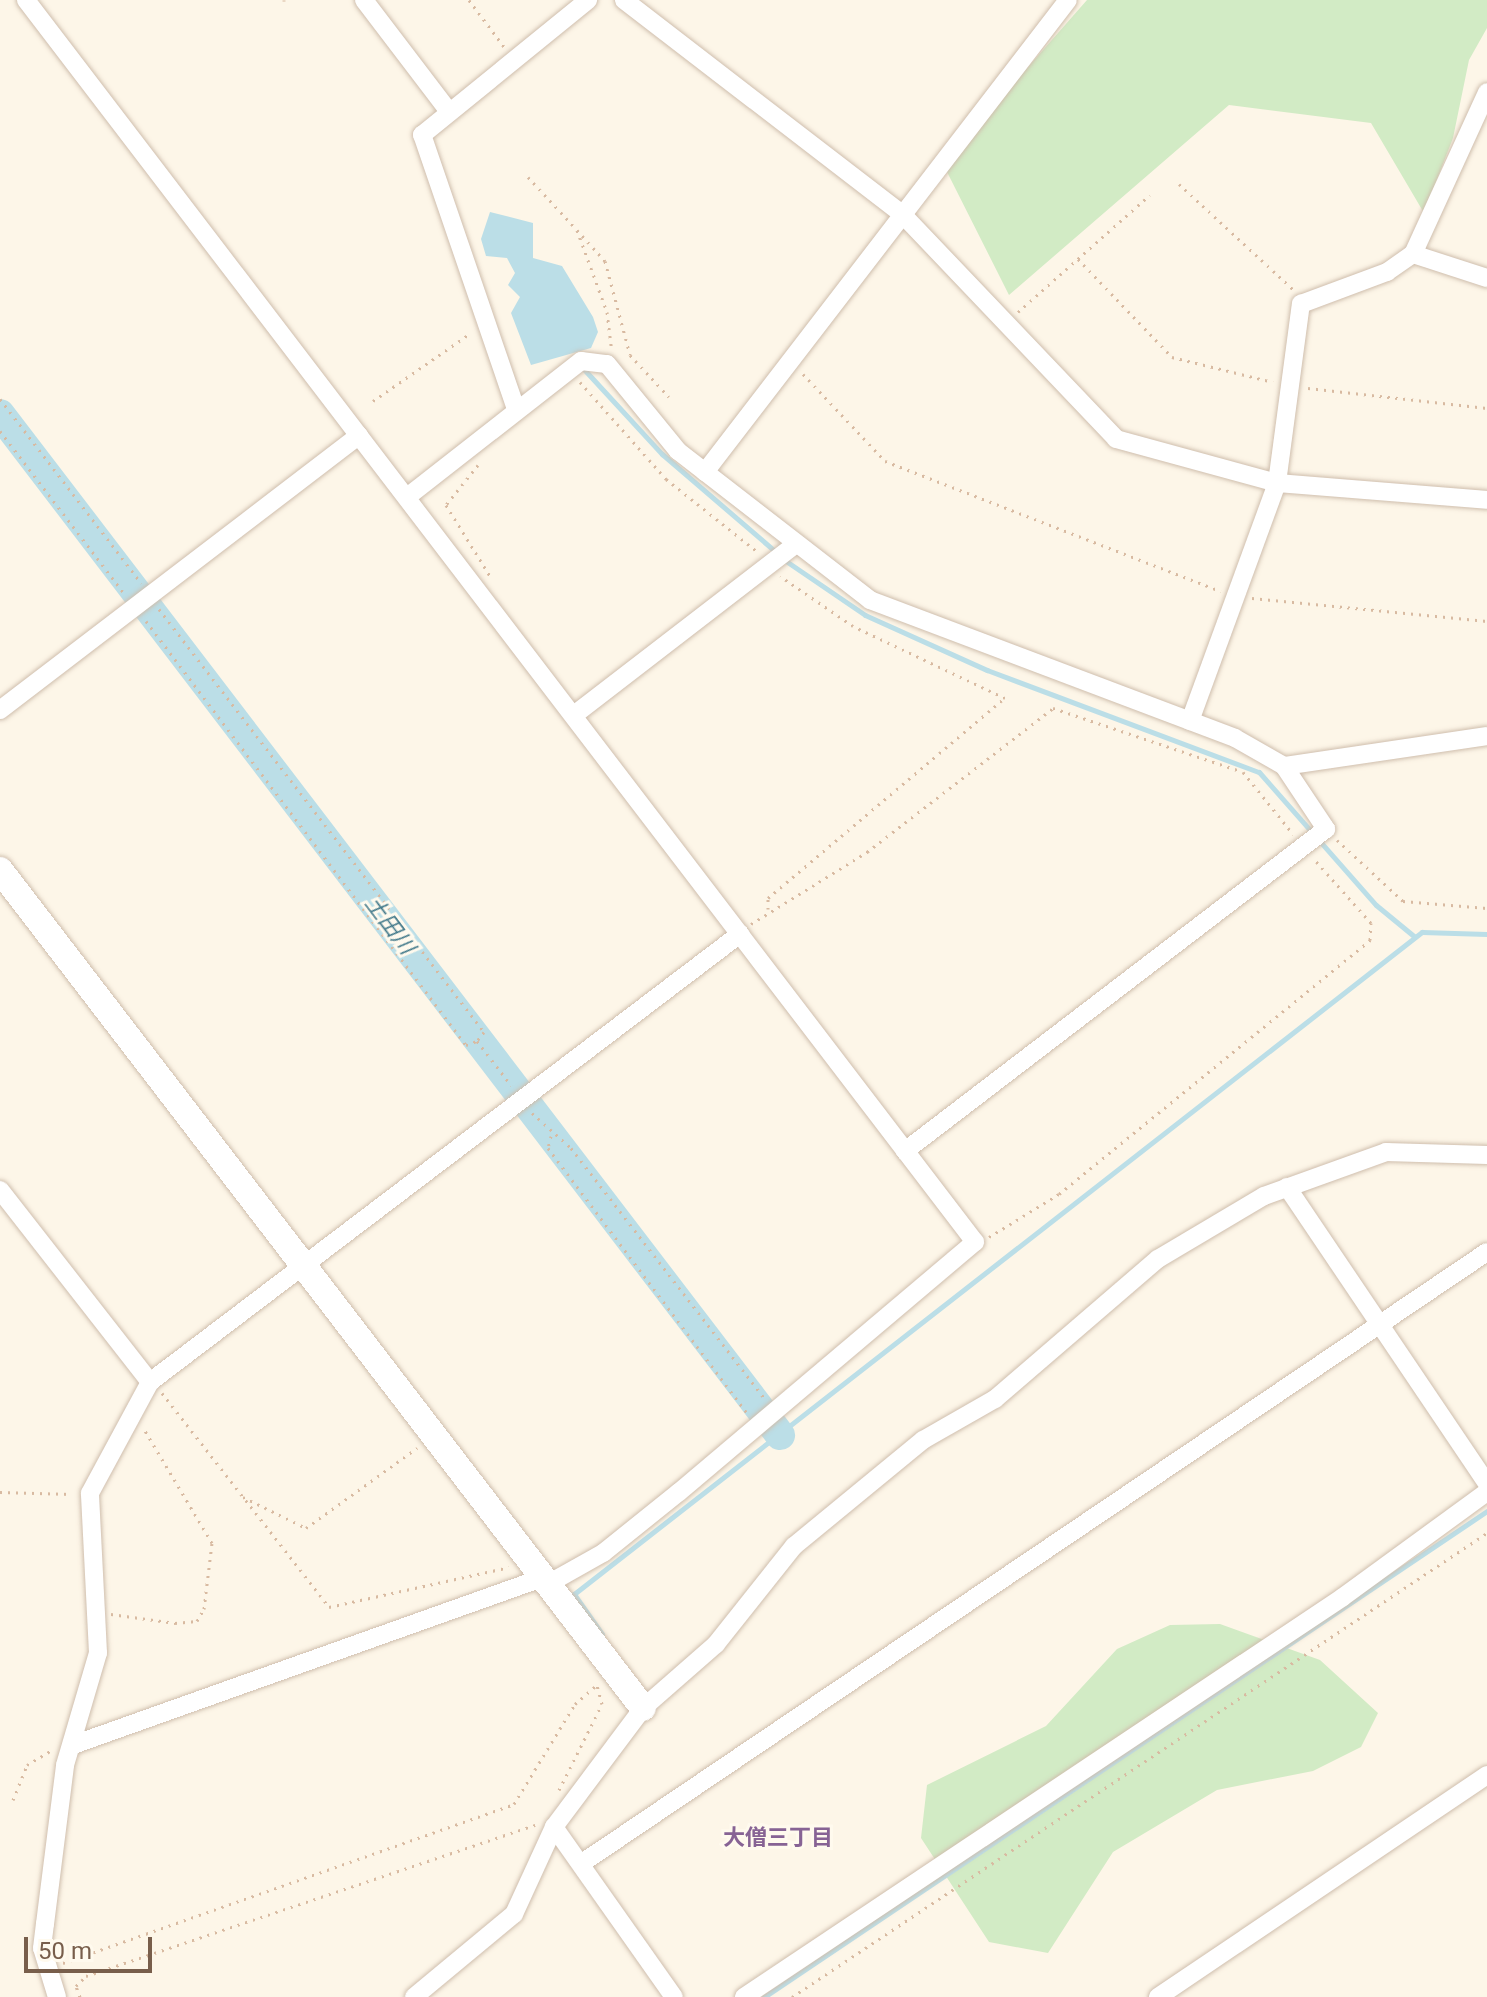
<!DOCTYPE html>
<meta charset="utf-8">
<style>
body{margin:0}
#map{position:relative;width:1487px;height:1997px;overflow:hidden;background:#fdf6e8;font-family:Roboto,"Noto Sans JP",sans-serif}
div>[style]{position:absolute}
.green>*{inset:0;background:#d2ebc5}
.water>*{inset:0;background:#bbdee7}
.stream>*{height:5px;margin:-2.5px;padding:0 2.5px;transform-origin:2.5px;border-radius:2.5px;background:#bbdee7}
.river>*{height:30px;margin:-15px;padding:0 15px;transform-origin:15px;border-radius:15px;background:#bbdee7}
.path>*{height:3px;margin-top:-1.5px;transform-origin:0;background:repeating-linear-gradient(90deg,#d8baa1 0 2px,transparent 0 8px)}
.roads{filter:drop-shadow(0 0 2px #cfbead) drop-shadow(0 0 2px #cfbead)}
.street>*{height:18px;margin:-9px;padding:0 9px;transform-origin:9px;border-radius:9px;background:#fff}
.secondary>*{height:26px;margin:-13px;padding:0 13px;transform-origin:13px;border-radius:13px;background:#fff}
span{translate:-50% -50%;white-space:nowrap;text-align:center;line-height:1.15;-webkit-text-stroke:6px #fffaee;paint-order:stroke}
.water-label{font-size:22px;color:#437a8b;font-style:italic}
.neighbourhood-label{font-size:22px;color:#876394;font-weight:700}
.scale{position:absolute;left:24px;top:1937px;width:128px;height:36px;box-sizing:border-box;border:4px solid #785e4b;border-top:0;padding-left:10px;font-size:24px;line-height:28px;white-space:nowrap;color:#785e4b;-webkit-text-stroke:6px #fffaee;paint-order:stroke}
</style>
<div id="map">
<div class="green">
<div style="clip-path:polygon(1087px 0,1487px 0,1487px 28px,1469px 60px,1453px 138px,1424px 213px,1371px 123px,1229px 105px,1009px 295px,943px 164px)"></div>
<div style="clip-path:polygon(1220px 1624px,1320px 1660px,1378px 1713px,1361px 1747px,1313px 1771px,1217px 1790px,1113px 1852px,1048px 1953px,989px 1942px,921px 1838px,927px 1785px,1046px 1726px,1117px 1649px,1170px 1625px)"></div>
</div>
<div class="water">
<div style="clip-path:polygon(490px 212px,533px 223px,533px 258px,562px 266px,593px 317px,598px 332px,591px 348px,531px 365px,511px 313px,520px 297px,508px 285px,515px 273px,507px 258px,486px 256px,481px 239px)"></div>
</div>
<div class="stream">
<div style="left:581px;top:366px;width:120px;rotate:47.4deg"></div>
<div style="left:662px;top:454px;width:150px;rotate:40.7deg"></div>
<div style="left:783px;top:559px;width:99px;rotate:34.3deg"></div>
<div style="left:865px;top:615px;width:134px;rotate:24.3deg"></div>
<div style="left:987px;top:670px;width:290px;rotate:20.6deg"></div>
<div style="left:1259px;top:772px;width:177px;rotate:48.7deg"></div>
<div style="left:1376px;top:905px;width:50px;rotate:39.4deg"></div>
<div style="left:602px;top:1634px;width:49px;rotate:-125deg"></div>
<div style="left:574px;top:1594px;width:1076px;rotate:-37.98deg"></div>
<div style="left:1422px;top:932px;width:65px;rotate:1.8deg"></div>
<div style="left:764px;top:1997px;width:871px;rotate:-33.91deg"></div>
</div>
<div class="river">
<div style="left:0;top:414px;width:1285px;rotate:52.62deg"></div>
</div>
<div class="path">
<div style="left:469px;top:0;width:60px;rotate:53.1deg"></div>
<div style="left:284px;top:1px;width:1px;rotate:-90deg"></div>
<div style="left:528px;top:177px;width:72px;rotate:47.2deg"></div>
<div style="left:577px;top:230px;width:87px;rotate:69.9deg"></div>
<div style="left:607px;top:312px;width:35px;rotate:83deg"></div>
<div style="left:1179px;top:184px;width:156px;rotate:42.7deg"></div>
<div style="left:577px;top:230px;width:42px;rotate:47.9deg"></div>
<div style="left:605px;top:261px;width:97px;rotate:75.1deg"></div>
<div style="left:630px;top:355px;width:57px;rotate:47.1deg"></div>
<div style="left:1078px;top:259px;width:136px;rotate:46.2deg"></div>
<div style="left:1172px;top:357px;width:104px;rotate:13.9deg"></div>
<div style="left:1018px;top:312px;width:176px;rotate:-41.6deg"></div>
<div style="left:803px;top:374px;width:120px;rotate:46.7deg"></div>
<div style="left:885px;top:461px;width:360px;rotate:21.2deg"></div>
<div style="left:580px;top:382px;width:130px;rotate:48.4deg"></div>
<div style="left:666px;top:479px;width:119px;rotate:38.5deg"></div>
<div style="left:1308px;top:388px;width:180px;rotate:6.4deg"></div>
<div style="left:0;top:399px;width:232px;rotate:52.5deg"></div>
<div style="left:373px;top:401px;width:119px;rotate:-34.8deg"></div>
<div style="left:0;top:431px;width:204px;rotate:52.6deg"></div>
<div style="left:478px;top:465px;width:51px;rotate:128.7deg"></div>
<div style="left:446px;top:505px;width:84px;rotate:58.2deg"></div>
<div style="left:1252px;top:598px;width:236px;rotate:5.6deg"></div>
<div style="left:159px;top:609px;width:533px;rotate:52.46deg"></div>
<div style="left:484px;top:1032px;width:11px;rotate:128deg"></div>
<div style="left:477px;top:1041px;width:56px;rotate:52.3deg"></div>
<div style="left:146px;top:621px;width:531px;rotate:52.96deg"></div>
<div style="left:466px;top:1045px;width:12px;rotate:-20deg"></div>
<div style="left:1337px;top:840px;width:90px;rotate:42.7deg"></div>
<div style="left:1403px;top:901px;width:84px;rotate:4.8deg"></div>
<div style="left:768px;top:909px;width:11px;rotate:-90deg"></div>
<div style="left:768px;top:898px;width:310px;rotate:-40.2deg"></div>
<div style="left:1005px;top:698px;width:168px;rotate:-154.7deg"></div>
<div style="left:853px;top:626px;width:88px;rotate:-145.6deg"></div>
<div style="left:751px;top:924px;width:137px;rotate:-31.8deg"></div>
<div style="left:867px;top:852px;width:235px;rotate:-37.7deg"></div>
<div style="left:1053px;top:708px;width:200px;rotate:18.6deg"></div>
<div style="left:1243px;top:772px;width:80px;rotate:51.1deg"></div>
<div style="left:532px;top:1113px;width:52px;rotate:41.9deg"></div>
<div style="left:571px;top:1148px;width:316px;rotate:52.3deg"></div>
<div style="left:551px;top:1136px;width:12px;rotate:104deg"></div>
<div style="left:548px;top:1148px;width:331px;rotate:53.1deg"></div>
<div style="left:989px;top:1237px;width:82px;rotate:-31.6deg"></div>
<div style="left:1059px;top:1194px;width:402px;rotate:-39.2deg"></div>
<div style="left:1370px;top:940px;width:17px;rotate:-87deg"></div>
<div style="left:1371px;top:923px;width:87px;rotate:-131.7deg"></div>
<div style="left:162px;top:1393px;width:271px;rotate:52deg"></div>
<div style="left:329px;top:1607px;width:184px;rotate:-12.5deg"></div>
<div style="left:0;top:1492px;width:72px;rotate:1.6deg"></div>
<div style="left:243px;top:1497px;width:70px;rotate:26.2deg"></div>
<div style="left:306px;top:1528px;width:137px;rotate:-35.8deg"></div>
<div style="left:111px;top:1614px;width:65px;rotate:8deg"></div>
<div style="left:175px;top:1623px;width:22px;rotate:-5deg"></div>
<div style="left:197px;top:1621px;width:14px;rotate:-60deg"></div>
<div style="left:204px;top:1609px;width:66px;rotate:-83.1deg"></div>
<div style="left:212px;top:1543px;width:133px;rotate:-120.8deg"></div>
<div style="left:559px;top:1790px;width:96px;rotate:-63.4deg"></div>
<div style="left:602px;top:1704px;width:20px;rotate:-105deg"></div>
<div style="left:13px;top:1800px;width:38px;rotate:-68deg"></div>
<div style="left:27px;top:1765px;width:29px;rotate:-31deg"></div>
<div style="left:63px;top:1963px;width:478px;rotate:-19.4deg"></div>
<div style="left:514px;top:1804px;width:117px;rotate:-58.6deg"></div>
<div style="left:575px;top:1704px;width:29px;rotate:-41deg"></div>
<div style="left:80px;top:1997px;width:12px;rotate:-110deg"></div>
<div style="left:76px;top:1986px;width:14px;rotate:-45deg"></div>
<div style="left:86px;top:1976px;width:474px;rotate:-18.6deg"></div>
<div style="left:792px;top:1997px;width:836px;rotate:-33.73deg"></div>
</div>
<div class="roads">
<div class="street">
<div style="left:26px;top:0;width:1563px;rotate:52.62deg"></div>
<div style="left:975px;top:1242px;width:387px;rotate:139.8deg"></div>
<div style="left:679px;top:1492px;width:97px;rotate:141.2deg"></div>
<div style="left:603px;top:1553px;width:63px;rotate:150.6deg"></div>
<div style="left:364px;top:0;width:137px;rotate:52.7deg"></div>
<div style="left:624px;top:0;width:354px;rotate:37.6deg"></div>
<div style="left:904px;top:216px;width:308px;rotate:46.4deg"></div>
<div style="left:1116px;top:439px;width:167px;rotate:15.3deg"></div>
<div style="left:1277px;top:483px;width:211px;rotate:4.6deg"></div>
<div style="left:1413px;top:254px;width:78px;rotate:18deg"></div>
<div style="left:516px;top:409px;width:290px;rotate:-108.9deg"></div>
<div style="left:422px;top:135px;width:214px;rotate:-39.1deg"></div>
<div style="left:705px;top:472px;width:595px;rotate:-52.44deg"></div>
<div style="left:407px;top:497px;width:221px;rotate:-38deg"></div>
<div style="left:581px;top:361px;width:26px;rotate:7deg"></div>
<div style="left:607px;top:364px;width:112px;rotate:50.8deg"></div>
<div style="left:678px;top:451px;width:243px;rotate:37.8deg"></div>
<div style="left:870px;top:600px;width:390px;rotate:20.7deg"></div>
<div style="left:1235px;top:738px;width:56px;rotate:29.7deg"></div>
<div style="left:1284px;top:766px;width:76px;rotate:56.3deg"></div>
<div style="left:1326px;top:829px;width:530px;rotate:142.59deg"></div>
<div style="left:0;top:710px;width:452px;rotate:-37.4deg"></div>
<div style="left:574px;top:715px;width:275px;rotate:-37.6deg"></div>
<div style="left:1190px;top:721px;width:253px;rotate:-69.9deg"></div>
<div style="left:1277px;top:483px;width:181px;rotate:-82.4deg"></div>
<div style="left:1301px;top:304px;width:92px;rotate:-20.4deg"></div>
<div style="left:1387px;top:272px;width:32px;rotate:-35deg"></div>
<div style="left:1413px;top:254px;width:178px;rotate:-65.4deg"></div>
<div style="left:1284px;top:766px;width:205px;rotate:-8.4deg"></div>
<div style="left:1287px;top:1187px;width:358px;rotate:56deg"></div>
<div style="left:0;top:1190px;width:244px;rotate:52deg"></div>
<div style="left:73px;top:1745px;width:499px;rotate:-19.6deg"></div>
<div style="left:554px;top:1827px;width:208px;rotate:54.8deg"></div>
<div style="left:585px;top:1861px;width:1088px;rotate:-34.03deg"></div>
<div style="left:57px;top:1997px;width:51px;rotate:-107deg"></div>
<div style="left:42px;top:1948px;width:24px;rotate:-83deg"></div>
<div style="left:45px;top:1924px;width:160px;rotate:-82.8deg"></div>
<div style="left:65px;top:1765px;width:117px;rotate:-73.6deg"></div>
<div style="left:98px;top:1653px;width:160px;rotate:-92.9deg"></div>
<div style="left:90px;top:1493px;width:126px;rotate:-61.6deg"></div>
<div style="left:150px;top:1382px;width:741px;rotate:-37.21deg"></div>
<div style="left:414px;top:1997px;width:130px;rotate:-39.7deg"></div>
<div style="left:514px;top:1914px;width:96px;rotate:-65.3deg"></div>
<div style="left:554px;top:1827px;width:149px;rotate:-53.2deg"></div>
<div style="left:643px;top:1708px;width:97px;rotate:-41.2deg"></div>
<div style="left:716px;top:1644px;width:125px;rotate:-51.5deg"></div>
<div style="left:794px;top:1546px;width:167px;rotate:-39.4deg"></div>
<div style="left:923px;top:1440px;width:83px;rotate:-29.7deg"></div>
<div style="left:995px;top:1399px;width:215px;rotate:-40.7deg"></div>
<div style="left:1158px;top:1259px;width:123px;rotate:-30.7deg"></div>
<div style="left:1264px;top:1196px;width:130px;rotate:-19.8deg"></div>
<div style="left:1386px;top:1152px;width:101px;rotate:1.7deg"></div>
<div style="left:744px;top:1997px;width:720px;rotate:-33.73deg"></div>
<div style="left:1343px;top:1597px;width:178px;rotate:-36.1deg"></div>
<div style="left:1158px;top:1997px;width:397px;rotate:-34deg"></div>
</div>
<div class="secondary">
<div style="left:0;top:870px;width:1056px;rotate:52.5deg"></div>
</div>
</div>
<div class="water-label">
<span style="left:390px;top:925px;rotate:53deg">土田川</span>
</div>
<div class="neighbourhood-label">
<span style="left:778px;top:1838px">大僧三丁目</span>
</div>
<div class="scale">50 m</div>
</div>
